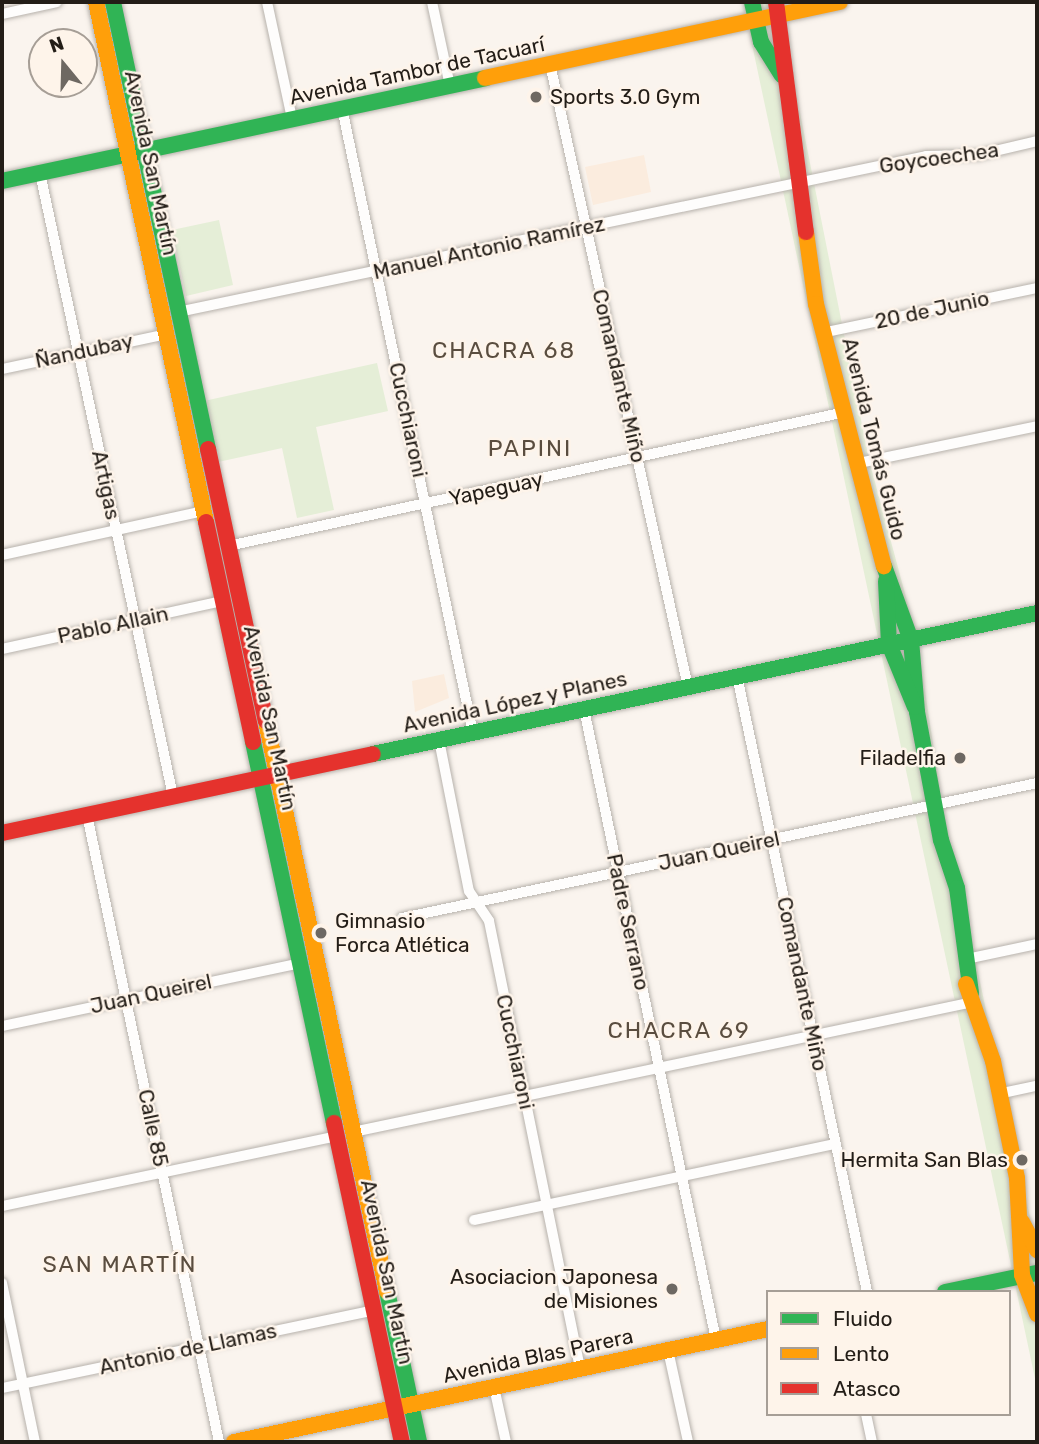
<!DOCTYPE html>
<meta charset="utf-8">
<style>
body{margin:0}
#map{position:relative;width:1039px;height:1444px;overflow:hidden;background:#faf4ee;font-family:Rubik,sans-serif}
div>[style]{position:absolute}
.built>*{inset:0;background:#fbecde}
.green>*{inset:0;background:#e5eed7}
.roads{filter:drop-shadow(0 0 2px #b7b2ac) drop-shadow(0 0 2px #b7b2ac)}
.street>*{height:10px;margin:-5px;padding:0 5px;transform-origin:5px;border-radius:5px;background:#fefdfc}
.fast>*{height:16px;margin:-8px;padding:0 8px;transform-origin:8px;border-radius:8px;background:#30b455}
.slow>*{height:16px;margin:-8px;padding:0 8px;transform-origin:8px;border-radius:8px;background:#ff9f0a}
.jam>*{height:16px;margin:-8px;padding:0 8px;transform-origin:8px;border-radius:8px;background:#e5322d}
.dots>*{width:19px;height:19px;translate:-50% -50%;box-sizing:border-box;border:4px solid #fef4ea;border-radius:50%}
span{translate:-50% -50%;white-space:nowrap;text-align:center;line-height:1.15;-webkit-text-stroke:5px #fef4ea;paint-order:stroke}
.street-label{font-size:21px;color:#231d17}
.poi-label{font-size:21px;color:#231d17}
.left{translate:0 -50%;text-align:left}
.right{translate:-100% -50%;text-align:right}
.neighbourhood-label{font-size:23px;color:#5a4d3f;letter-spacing:2px}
.frame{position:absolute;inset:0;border:4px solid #231d17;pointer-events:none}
.legend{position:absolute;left:766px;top:1290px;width:245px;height:126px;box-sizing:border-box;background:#fef4ea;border:2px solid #a69e96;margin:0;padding:9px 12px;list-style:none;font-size:21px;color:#231d17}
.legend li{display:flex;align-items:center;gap:14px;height:35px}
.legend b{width:35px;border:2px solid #a69e96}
.north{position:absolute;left:28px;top:28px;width:70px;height:70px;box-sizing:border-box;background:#fef4ea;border:2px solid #a69e96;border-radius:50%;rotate:341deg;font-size:19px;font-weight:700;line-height:28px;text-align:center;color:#231d17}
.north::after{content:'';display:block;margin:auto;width:24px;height:32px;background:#6e6862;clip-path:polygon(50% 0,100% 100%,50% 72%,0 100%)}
</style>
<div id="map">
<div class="built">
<div style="clip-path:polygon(644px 155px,651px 192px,593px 205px,585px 167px)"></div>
<div style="clip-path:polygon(444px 674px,449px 698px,415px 712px,412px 681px)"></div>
</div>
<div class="green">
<div style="clip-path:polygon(743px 2px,778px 2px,869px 460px,917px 638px,942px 803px,1037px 1250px,1037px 1388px)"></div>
<div style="clip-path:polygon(219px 220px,233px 285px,186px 296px,172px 230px)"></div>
<div style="clip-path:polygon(377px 363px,388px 411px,316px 427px,334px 510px,297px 518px,282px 448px,218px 462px,204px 401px)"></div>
</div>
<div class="roads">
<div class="street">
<div style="left:267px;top:2px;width:120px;rotate:77.9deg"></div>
<div style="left:432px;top:2px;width:86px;rotate:77.9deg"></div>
<div style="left:2px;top:14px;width:56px;rotate:-12.3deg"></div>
<div style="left:550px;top:64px;width:638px;rotate:77.51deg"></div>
<div style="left:342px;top:108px;width:639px;rotate:78.16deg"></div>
<div style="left:40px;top:173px;width:637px;rotate:77.95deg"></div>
<div style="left:178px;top:312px;width:764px;rotate:-11.78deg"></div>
<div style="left:926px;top:156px;width:52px;rotate:-1.1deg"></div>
<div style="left:978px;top:155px;width:61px;rotate:-13.3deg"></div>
<div style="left:826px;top:332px;width:216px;rotate:-11.8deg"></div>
<div style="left:2px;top:369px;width:168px;rotate:-12deg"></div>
<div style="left:859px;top:463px;width:182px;rotate:-11.7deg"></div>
<div style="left:228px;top:546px;width:631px;rotate:-12.25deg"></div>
<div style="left:2px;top:555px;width:207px;rotate:-12.3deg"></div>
<div style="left:2px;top:649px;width:226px;rotate:-12.3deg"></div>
<div style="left:737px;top:676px;width:630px;rotate:78.08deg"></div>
<div style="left:584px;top:709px;width:645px;rotate:78.18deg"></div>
<div style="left:439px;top:740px;width:154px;rotate:78.8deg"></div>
<div style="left:469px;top:891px;width:36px;rotate:56deg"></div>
<div style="left:489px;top:921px;width:457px;rotate:78.5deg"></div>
<div style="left:87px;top:815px;width:641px;rotate:78.11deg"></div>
<div style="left:402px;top:918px;width:649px;rotate:-12deg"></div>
<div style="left:966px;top:959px;width:73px;rotate:-11.9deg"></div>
<div style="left:2px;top:1026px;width:306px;rotate:-11.9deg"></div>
<div style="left:998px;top:1094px;width:40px;rotate:-12deg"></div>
<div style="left:353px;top:1132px;width:633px;rotate:-11.84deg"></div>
<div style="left:2px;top:1206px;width:342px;rotate:-11.8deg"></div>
<div style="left:474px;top:1220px;width:369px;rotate:-11.9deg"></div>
<div style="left:2px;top:1283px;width:162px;rotate:78.3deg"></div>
<div style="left:668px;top:1350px;width:94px;rotate:77.7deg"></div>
<div style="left:494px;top:1387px;width:56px;rotate:77.7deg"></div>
<div style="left:2px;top:1388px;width:380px;rotate:-11.8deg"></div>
<div style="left:866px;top:1414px;width:29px;rotate:78deg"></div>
</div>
<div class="fast">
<div style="left:113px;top:2px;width:457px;rotate:78deg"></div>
<div style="left:752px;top:2px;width:41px;rotate:77.3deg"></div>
<div style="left:761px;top:42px;width:39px;rotate:58deg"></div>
<div style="left:2px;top:181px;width:494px;rotate:-12deg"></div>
<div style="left:884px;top:566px;width:79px;rotate:70deg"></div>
<div style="left:911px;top:640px;width:72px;rotate:85.2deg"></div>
<div style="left:917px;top:712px;width:130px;rotate:79.4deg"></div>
<div style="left:941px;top:840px;width:51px;rotate:71.6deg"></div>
<div style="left:957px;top:888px;width:106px;rotate:82.4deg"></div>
<div style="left:886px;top:581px;width:63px;rotate:87.3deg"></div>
<div style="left:889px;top:644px;width:68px;rotate:67.6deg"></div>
<div style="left:253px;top:742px;width:390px;rotate:78deg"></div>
<div style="left:373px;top:754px;width:679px;rotate:-11.99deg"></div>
<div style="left:387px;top:1291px;width:154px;rotate:78deg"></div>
<div style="left:945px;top:1292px;width:94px;rotate:-11.7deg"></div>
</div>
<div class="slow">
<div style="left:96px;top:2px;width:532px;rotate:78.06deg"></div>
<div style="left:485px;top:78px;width:363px;rotate:-12.1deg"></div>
<div style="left:806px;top:232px;width:73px;rotate:82.1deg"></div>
<div style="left:816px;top:304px;width:271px;rotate:75.5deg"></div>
<div style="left:266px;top:721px;width:583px;rotate:78.02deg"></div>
<div style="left:966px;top:984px;width:82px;rotate:70.7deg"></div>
<div style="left:993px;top:1061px;width:119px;rotate:78.4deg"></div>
<div style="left:1017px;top:1178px;width:97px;rotate:87deg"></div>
<div style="left:1022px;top:1275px;width:42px;rotate:69deg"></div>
<div style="left:1022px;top:1222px;width:32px;rotate:62deg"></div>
<div style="left:234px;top:1442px;width:546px;rotate:-11.95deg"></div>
</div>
<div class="jam">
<div style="left:776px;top:2px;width:232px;rotate:82.6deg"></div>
<div style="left:208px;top:449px;width:278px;rotate:78deg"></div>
<div style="left:206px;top:522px;width:225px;rotate:77.9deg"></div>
<div style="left:2px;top:833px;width:379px;rotate:-12deg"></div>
<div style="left:334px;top:1123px;width:326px;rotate:78deg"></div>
</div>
</div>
<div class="dots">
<div style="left:536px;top:97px;background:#6e6862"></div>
<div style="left:960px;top:758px;background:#6e6862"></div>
<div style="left:321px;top:933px;background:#6e6862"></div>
<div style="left:1022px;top:1160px;background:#6e6862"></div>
<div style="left:672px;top:1289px;background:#6e6862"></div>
</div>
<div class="street-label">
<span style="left:417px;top:71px;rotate:-12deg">Avenida Tambor de Tacuarí</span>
<span style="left:939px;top:158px;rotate:-8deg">Goycoechea</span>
<span style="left:151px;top:163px;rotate:78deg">Avenida San Martín</span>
<span style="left:489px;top:248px;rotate:-12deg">Manuel Antonio Ramírez</span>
<span style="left:932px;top:310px;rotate:-12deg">20 de Junio</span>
<span style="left:84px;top:351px;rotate:-12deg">Ñandubay</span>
<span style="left:619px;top:376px;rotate:77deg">Comandante Miño</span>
<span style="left:408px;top:420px;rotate:78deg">Cucchiaroni</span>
<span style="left:874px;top:439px;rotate:76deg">Avenida Tomás Guido</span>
<span style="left:106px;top:485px;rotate:78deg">Artigas</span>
<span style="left:496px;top:489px;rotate:-12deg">Yapeguay</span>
<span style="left:113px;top:625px;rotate:-12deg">Pablo Allain</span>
<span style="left:515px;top:702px;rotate:-12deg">Avenida López y Planes</span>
<span style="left:270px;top:718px;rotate:78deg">Avenida San Martín</span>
<span style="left:719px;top:851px;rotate:-12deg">Juan Queirel</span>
<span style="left:628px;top:922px;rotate:78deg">Padre Serrano</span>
<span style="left:802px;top:984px;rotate:78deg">Comandante Miño</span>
<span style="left:151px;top:994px;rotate:-12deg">Juan Queirel</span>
<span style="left:515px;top:1052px;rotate:78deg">Cucchiaroni</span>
<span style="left:153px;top:1128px;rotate:78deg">Calle 85</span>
<span style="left:387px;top:1272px;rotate:78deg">Avenida San Martín</span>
<span style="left:188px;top:1349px;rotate:-12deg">Antonio de Llamas</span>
<span style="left:538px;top:1356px;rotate:-12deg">Avenida Blas Parera</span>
</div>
<div class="poi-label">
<span class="left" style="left:550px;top:97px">Sports 3.0 Gym</span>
<span class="right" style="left:946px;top:758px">Filadelfia</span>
<span class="left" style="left:335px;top:933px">Gimnasio<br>Forca Atlética</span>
<span class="right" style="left:1008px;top:1160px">Hermita San Blas</span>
<span class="right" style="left:658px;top:1289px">Asociacion Japonesa<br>de Misiones</span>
</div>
<div class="neighbourhood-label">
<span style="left:504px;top:350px">CHACRA 68</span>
<span style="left:530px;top:448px">PAPINI</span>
<span style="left:679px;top:1030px">CHACRA 69</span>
<span style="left:120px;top:1264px">SAN MARTÍN</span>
</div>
<div class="frame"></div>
<ul class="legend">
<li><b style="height:9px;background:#30b455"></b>Fluido</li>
<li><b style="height:9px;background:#ff9f0a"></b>Lento</li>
<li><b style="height:9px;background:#e5322d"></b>Atasco</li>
</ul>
<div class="north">N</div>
</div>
